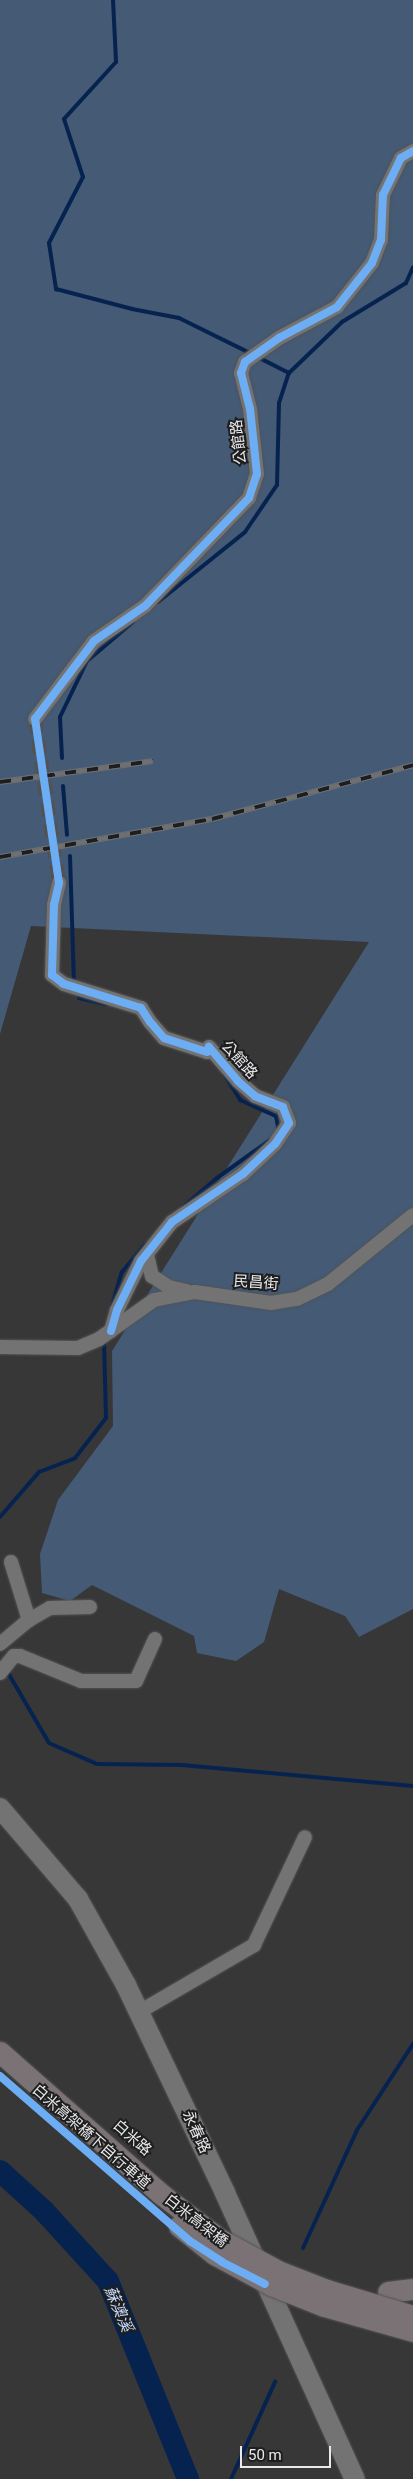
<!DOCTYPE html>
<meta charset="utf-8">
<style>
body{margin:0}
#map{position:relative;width:413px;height:2479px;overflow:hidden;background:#373738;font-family:Roboto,"Noto Sans TC",sans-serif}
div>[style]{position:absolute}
.green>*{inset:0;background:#445a75}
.stream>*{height:4px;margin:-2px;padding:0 2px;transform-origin:2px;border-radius:2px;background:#062350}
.river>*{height:22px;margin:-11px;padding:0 11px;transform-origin:11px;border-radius:11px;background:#062350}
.street-tunnel>*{height:14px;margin-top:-7px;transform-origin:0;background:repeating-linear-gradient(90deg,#525253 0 14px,transparent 0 21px)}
.roads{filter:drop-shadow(0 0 1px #535354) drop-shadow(0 0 1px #535354)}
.street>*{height:14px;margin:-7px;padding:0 7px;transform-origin:7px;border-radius:7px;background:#737374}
.secondary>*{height:20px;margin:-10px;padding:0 10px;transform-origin:10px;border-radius:10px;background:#737374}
.primary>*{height:21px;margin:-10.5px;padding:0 10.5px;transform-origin:10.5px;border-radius:10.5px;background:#7b7275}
.rail>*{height:5.5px;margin-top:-2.75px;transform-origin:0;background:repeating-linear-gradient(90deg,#1e1e1f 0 11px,#707071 0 22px);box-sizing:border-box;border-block:1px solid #707071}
.bridges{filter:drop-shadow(0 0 1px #535354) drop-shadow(0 0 1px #535354)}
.primary-bridge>*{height:21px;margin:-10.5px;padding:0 10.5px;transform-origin:10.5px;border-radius:10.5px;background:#7b7275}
.cycleway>*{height:8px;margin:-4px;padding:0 4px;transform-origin:4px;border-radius:4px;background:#6dadf4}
span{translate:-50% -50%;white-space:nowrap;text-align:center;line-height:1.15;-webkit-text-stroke:4px #1e1e1f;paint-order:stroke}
.street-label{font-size:15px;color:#e8e9eb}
.water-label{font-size:16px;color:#c6dbfc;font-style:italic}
.scale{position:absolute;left:240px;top:2446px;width:91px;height:22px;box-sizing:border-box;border:2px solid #e8e9eb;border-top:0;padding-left:6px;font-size:15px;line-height:18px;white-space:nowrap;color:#e8e9eb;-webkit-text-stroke:4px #1e1e1f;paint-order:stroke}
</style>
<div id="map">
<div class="green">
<div style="clip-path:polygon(0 0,413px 0,413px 1609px,359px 1637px,345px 1616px,279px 1589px,264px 1642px,236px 1661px,197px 1653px,194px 1636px,92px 1585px,70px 1601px,42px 1593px,40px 1554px,58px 1500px,113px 1426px,112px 1351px,369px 942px,31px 926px,0 1034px)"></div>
</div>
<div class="stream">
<div style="left:113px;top:0;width:62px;rotate:87.2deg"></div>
<div style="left:116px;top:62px;width:77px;rotate:132.4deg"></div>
<div style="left:64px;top:119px;width:61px;rotate:71.9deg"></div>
<div style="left:83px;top:177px;width:74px;rotate:117.3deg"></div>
<div style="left:49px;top:243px;width:47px;rotate:81.3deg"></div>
<div style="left:56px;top:289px;width:79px;rotate:14.7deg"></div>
<div style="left:132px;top:309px;width:48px;rotate:10.8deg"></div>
<div style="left:179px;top:318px;width:81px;rotate:26.3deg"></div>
<div style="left:289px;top:373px;width:74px;rotate:-43.9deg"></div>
<div style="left:342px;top:322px;width:75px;rotate:-31.4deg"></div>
<div style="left:406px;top:283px;width:17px;rotate:-66deg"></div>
<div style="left:158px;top:602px;width:112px;rotate:-38.8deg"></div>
<div style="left:245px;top:532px;width:57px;rotate:-55.8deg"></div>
<div style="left:277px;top:485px;width:82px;rotate:-88.6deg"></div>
<div style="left:279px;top:403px;width:32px;rotate:-72deg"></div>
<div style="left:289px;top:373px;width:35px;rotate:-153deg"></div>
<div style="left:62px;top:758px;width:41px;rotate:-92.8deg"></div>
<div style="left:60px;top:717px;width:62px;rotate:-64.3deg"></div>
<div style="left:87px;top:661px;width:60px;rotate:-40.3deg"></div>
<div style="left:63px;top:786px;width:49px;rotate:85.3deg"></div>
<div style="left:70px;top:856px;width:126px;rotate:88.2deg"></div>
<div style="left:79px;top:998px;width:28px;rotate:13deg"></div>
<div style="left:224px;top:1074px;width:31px;rotate:58deg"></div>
<div style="left:240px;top:1100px;width:39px;rotate:24deg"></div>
<div style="left:276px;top:1116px;width:16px;rotate:79deg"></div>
<div style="left:183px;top:1207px;width:45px;rotate:-40.5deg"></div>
<div style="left:217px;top:1178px;width:65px;rotate:-35.6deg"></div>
<div style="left:112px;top:1306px;width:35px;rotate:-74deg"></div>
<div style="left:122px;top:1272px;width:35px;rotate:-50deg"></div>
<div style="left:0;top:1517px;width:60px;rotate:-49.1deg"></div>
<div style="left:39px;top:1472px;width:39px;rotate:-21deg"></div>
<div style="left:75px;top:1458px;width:51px;rotate:-52.2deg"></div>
<div style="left:106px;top:1418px;width:74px;rotate:-91.5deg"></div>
<div style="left:7px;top:1671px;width:83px;rotate:59.7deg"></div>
<div style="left:49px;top:1743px;width:52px;rotate:23.6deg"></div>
<div style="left:97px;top:1764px;width:85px;rotate:0.7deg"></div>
<div style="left:182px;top:1765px;width:232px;rotate:5.2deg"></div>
<div style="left:303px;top:2248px;width:130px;rotate:-65.4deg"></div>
<div style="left:357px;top:2130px;width:103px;rotate:-56.9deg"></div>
<div style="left:231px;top:2479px;width:107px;rotate:-65.6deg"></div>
</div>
<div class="river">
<div style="left:0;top:2171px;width:59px;rotate:42.3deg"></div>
<div style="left:44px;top:2211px;width:95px;rotate:47.6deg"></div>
<div style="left:108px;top:2281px;width:214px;rotate:68deg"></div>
</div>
<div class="street-tunnel">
<div style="left:35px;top:719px;width:166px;rotate:81.7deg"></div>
</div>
<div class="roads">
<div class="street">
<div style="left:35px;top:719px;width:98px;rotate:-52.9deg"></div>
<div style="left:94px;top:641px;width:62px;rotate:-34.5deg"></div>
<div style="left:145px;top:606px;width:150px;rotate:-46.1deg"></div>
<div style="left:249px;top:498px;width:25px;rotate:-72deg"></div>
<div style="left:257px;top:474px;width:65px;rotate:-96.1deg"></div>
<div style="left:250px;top:409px;width:37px;rotate:-104deg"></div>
<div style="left:241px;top:373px;width:12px;rotate:-70deg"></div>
<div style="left:245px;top:362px;width:42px;rotate:-35.2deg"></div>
<div style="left:279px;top:338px;width:66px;rotate:-28.1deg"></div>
<div style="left:337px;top:307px;width:56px;rotate:-51.5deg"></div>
<div style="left:372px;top:263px;width:25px;rotate:-69deg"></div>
<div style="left:381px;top:240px;width:45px;rotate:-87.5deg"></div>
<div style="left:383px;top:195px;width:41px;rotate:-64.1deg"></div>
<div style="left:401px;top:158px;width:14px;rotate:-30deg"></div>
<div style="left:59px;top:883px;width:23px;rotate:103deg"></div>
<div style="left:54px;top:905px;width:70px;rotate:91.6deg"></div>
<div style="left:52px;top:975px;width:15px;rotate:37deg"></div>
<div style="left:64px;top:984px;width:81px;rotate:17.3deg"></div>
<div style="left:141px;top:1008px;width:17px;rotate:57deg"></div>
<div style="left:150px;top:1022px;width:21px;rotate:49deg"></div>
<div style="left:164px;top:1038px;width:45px;rotate:18deg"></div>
<div style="left:207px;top:1052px;width:5px;rotate:-68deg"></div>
<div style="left:209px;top:1047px;width:45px;rotate:49.5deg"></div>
<div style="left:238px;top:1081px;width:23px;rotate:41deg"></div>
<div style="left:255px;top:1096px;width:30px;rotate:21deg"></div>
<div style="left:283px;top:1107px;width:17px;rotate:69deg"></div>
<div style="left:289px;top:1123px;width:25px;rotate:124deg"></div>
<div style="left:275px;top:1144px;width:44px;rotate:136.8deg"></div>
<div style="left:243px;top:1174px;width:86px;rotate:145.9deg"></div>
<div style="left:172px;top:1222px;width:50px;rotate:128.5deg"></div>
<div style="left:141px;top:1261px;width:55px;rotate:116.1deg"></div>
<div style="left:117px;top:1310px;width:22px;rotate:106deg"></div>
<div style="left:147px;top:1255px;width:22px;rotate:77deg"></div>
<div style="left:152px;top:1276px;width:20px;rotate:33deg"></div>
<div style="left:169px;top:1287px;width:18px;rotate:13deg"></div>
<div style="left:0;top:1347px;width:78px;rotate:0.7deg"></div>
<div style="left:78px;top:1348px;width:23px;rotate:-23deg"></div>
<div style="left:99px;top:1339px;width:67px;rotate:-35.3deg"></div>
<div style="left:154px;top:1300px;width:42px;rotate:-11deg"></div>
<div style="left:195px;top:1292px;width:77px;rotate:8.2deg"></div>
<div style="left:271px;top:1303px;width:26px;rotate:-9deg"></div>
<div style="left:297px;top:1299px;width:34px;rotate:-26deg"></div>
<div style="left:328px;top:1284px;width:109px;rotate:-39.1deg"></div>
<div style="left:11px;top:1562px;width:61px;rotate:72.8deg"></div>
<div style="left:0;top:1644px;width:38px;rotate:-40deg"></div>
<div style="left:29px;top:1620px;width:24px;rotate:-30deg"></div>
<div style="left:50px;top:1608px;width:40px;rotate:-1.4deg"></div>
<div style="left:0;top:1673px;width:22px;rotate:-51deg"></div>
<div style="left:14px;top:1656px;width:6px"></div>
<div style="left:20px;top:1656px;width:66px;rotate:22.3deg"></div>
<div style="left:81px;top:1681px;width:55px"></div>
<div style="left:136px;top:1681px;width:46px;rotate:-65.7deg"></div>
<div style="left:139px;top:2012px;width:133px;rotate:-30.2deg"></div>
<div style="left:254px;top:1945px;width:119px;rotate:-64.7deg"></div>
</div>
<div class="secondary">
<div style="left:0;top:1808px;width:120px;rotate:49.4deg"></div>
<div style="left:78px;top:1899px;width:98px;rotate:60.8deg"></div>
<div style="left:126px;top:1985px;width:230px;rotate:64.5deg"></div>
<div style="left:225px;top:2193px;width:314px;rotate:65.6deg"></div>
</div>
<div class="primary">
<div style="left:388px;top:2292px;width:25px;rotate:-7deg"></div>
</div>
</div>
<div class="rail">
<div style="left:0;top:782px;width:154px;rotate:-7.8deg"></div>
<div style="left:0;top:857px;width:215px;rotate:-10.2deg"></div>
<div style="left:212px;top:819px;width:208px;rotate:-15deg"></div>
</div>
<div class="bridges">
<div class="primary-bridge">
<div style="left:0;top:2052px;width:215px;rotate:41.4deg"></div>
<div style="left:161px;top:2194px;width:76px;rotate:37.5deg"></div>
<div style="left:221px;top:2240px;width:65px;rotate:28.5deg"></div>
<div style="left:278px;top:2271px;width:53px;rotate:21.2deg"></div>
<div style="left:327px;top:2290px;width:90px;rotate:16.8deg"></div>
<div style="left:179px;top:2226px;width:45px;rotate:38.7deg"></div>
<div style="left:214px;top:2254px;width:65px;rotate:28.5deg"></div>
<div style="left:271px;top:2285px;width:57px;rotate:21.6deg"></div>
<div style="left:324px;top:2306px;width:92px;rotate:15.7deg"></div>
</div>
</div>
<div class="cycleway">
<div style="left:111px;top:1331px;width:22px;rotate:-74deg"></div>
<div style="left:117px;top:1310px;width:55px;rotate:-63.9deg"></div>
<div style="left:141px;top:1261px;width:50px;rotate:-51.5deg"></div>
<div style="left:172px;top:1222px;width:86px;rotate:-34.1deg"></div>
<div style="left:243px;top:1174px;width:44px;rotate:-43.2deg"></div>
<div style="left:275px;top:1144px;width:25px;rotate:-56deg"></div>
<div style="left:289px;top:1123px;width:17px;rotate:-111deg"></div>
<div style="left:283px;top:1107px;width:30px;rotate:-159deg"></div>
<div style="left:255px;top:1096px;width:23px;rotate:-139deg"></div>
<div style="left:238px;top:1081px;width:45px;rotate:-130.5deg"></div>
<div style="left:209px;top:1047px;width:5px;rotate:112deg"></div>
<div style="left:207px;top:1052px;width:45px;rotate:-162deg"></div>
<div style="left:164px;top:1038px;width:21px;rotate:-131deg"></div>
<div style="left:150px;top:1022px;width:17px;rotate:-123deg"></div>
<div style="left:141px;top:1008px;width:81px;rotate:-162.7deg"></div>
<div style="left:64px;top:984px;width:15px;rotate:-143deg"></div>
<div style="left:52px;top:975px;width:70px;rotate:-88.4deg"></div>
<div style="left:54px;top:905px;width:23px;rotate:-77deg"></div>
<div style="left:59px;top:883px;width:166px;rotate:-98.3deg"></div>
<div style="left:35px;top:719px;width:98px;rotate:-52.9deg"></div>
<div style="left:94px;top:641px;width:62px;rotate:-34.5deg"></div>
<div style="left:145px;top:606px;width:150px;rotate:-46.1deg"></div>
<div style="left:249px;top:498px;width:25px;rotate:-72deg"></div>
<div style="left:257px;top:474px;width:65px;rotate:-96.1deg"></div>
<div style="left:250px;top:409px;width:37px;rotate:-104deg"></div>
<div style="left:241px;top:373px;width:12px;rotate:-70deg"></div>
<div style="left:245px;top:362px;width:42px;rotate:-35.2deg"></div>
<div style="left:279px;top:338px;width:66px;rotate:-28.1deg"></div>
<div style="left:337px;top:307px;width:56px;rotate:-51.5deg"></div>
<div style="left:372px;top:263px;width:25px;rotate:-69deg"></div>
<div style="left:381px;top:240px;width:45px;rotate:-87.5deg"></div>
<div style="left:383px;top:195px;width:41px;rotate:-64.1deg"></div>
<div style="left:401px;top:158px;width:14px;rotate:-30deg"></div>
<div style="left:0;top:2076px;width:252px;rotate:41deg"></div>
<div style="left:190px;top:2241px;width:38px;rotate:33deg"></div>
<div style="left:222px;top:2262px;width:48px;rotate:27.1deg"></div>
</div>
<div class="street-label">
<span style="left:239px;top:442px;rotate:-96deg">公館路</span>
<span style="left:239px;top:1060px;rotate:48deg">公館路</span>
<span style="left:256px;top:1283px;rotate:4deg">民昌街</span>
<span style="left:196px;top:2132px;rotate:65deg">永春路</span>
<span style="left:91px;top:2137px;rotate:41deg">白米高架橋下自行車道</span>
<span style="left:132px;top:2138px;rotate:41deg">白米路</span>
<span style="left:196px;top:2221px;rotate:38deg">白米高架橋</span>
</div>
<div class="water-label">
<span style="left:118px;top:2309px;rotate:67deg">蘇澳溪</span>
</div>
<div class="scale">50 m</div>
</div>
